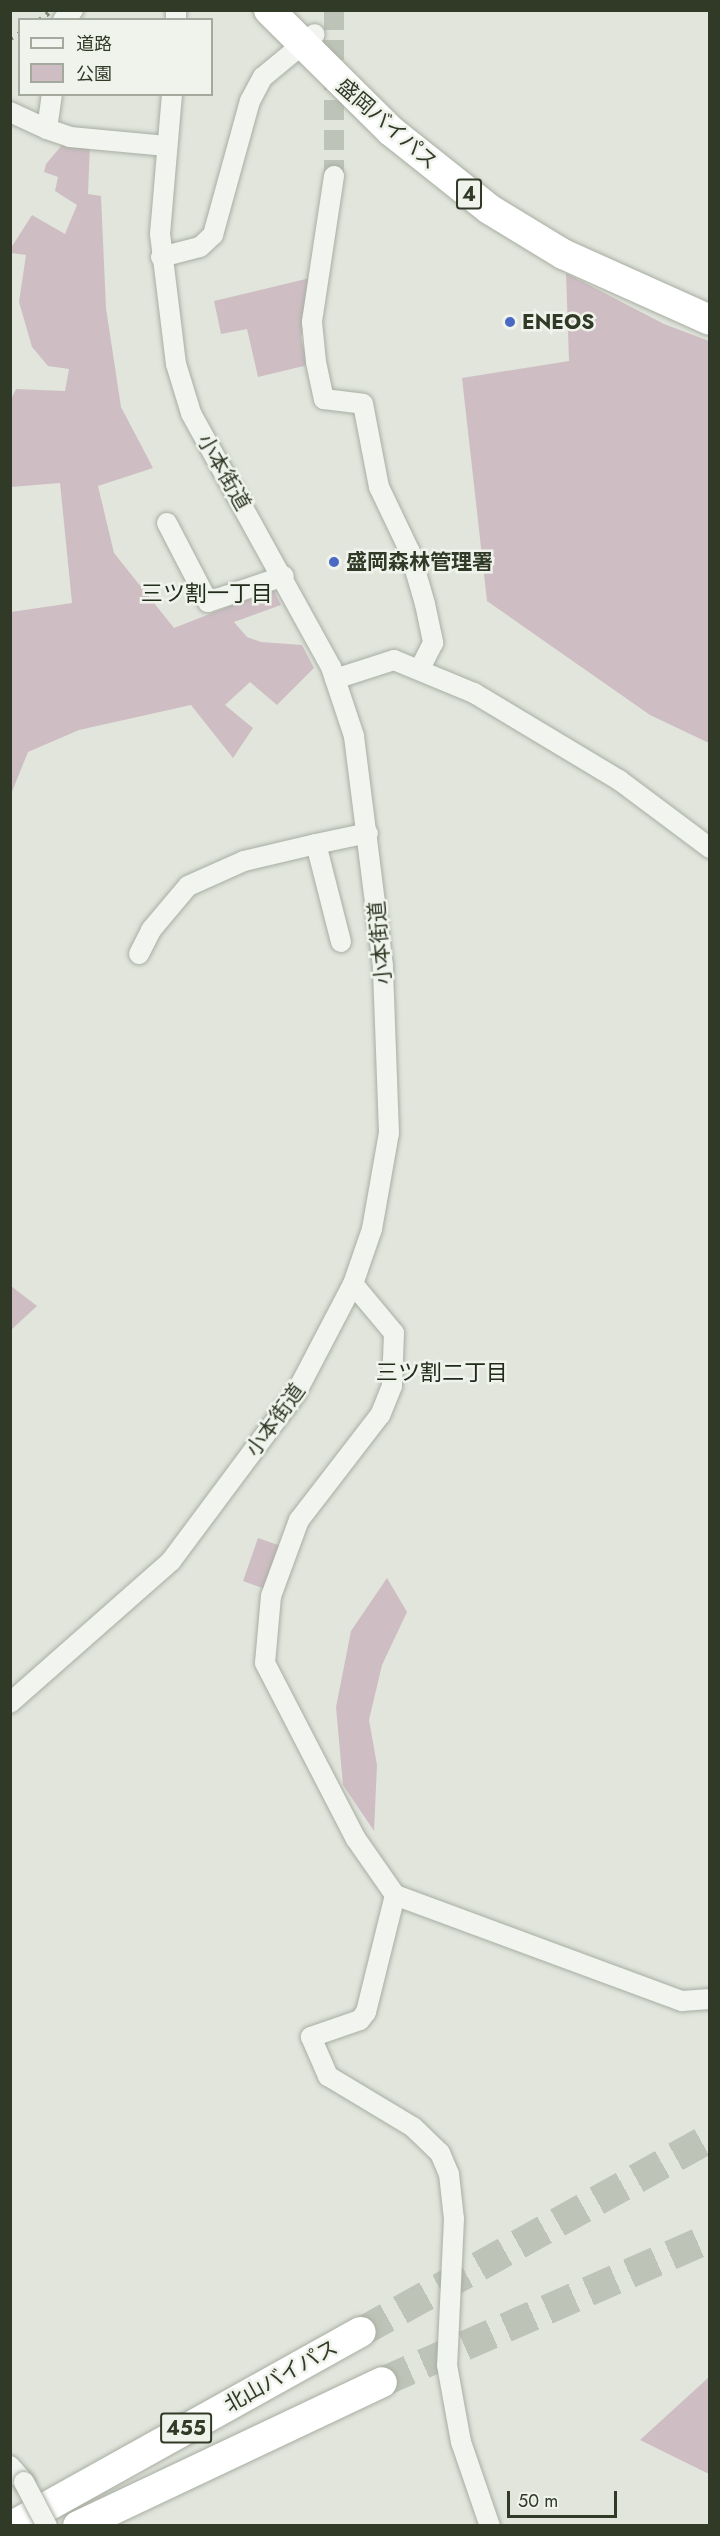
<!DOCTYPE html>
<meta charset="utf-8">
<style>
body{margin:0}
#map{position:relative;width:720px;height:2536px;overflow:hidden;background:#e1e5dc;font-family:Jost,"Noto Sans JP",sans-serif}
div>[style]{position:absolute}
.green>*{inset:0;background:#cebec4}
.minor-tunnel>*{height:20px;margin-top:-10px;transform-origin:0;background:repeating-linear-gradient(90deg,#bec3b8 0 20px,transparent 0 30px)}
.highway-tunnel>*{height:30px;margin-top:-15px;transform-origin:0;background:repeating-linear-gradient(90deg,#bec3b8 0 30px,transparent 0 45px)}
.roads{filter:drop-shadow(0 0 2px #a8aea2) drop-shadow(0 0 2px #a8aea2)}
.minor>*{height:20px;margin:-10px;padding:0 10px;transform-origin:10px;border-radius:10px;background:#f1f4ef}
.highway>*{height:30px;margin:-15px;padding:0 15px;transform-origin:15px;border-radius:15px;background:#fff}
.rail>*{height:4.5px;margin-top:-2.25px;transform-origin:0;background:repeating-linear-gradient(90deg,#828d77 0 3px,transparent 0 9px)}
.bridges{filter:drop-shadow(0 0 2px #a8aea2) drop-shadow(0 0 2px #a8aea2)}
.minor-bridge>*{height:20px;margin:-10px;padding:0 10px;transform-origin:10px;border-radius:10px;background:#f1f4ef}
.dots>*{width:16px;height:16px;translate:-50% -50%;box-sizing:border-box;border:3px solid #f0f3eb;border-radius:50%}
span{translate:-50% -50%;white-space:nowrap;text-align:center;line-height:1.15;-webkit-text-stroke:5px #f0f3eb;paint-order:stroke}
.shield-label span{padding:2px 4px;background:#f0f3eb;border:2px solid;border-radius:4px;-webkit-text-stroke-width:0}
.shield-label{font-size:20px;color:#303a27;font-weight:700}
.street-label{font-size:21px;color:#303a27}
.poi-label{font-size:21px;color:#303a27;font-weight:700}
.left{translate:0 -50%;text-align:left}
.neighbourhood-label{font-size:22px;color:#212b1a}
.frame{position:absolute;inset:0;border:12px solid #303a27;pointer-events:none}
.legend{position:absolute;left:18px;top:18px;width:195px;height:78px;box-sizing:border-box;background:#f0f3eb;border:2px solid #a3a99d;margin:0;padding:8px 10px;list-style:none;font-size:18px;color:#303a27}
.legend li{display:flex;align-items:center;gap:12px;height:30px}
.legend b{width:30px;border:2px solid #a3a99d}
.scale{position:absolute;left:507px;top:2491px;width:110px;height:27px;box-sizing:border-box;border:3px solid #303a27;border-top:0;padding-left:8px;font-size:18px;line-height:21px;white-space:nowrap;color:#303a27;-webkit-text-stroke:4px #f0f3eb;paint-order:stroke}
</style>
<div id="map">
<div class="green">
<div style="clip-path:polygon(90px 144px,88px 194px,101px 196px,106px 308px,121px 407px,153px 468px,98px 486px,114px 553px,174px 628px,273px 589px,281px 605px,234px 622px,247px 637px,261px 642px,302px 645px,314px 668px,277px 705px,250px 682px,225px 705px,253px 728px,233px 758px,191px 705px,79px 730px,28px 752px,11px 794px,11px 612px,72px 603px,60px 483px,11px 487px,11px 399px,16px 389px,65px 391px,69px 369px,48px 366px,32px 347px,19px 302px,26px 255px,11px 253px,11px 248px,32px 215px,65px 234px,77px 205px,55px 191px,58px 177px,44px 172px,46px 164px,62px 145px)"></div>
<div style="clip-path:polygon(566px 273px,664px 324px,709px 341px,709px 743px,650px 715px,487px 601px,462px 378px,569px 361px)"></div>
<div style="clip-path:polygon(314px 277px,301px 338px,308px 365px,258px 377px,247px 329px,221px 334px,214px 301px)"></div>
<div style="clip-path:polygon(11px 1286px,37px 1306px,11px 1330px)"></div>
<div style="clip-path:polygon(258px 1538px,281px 1546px,265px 1589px,243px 1581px)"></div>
<div style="clip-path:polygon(387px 1578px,407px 1612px,382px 1665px,369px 1720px,377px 1765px,374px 1831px,343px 1785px,336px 1707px,351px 1631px)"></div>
<div style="clip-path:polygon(709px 2377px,709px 2474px,640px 2440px)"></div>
</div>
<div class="minor-tunnel">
<div style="left:334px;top:10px;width:166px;rotate:90deg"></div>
</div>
<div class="highway-tunnel">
<div style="left:361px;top:2332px;width:399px;rotate:-29.1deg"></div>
<div style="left:382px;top:2382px;width:358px;rotate:-23.7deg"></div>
</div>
<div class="roads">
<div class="minor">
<div style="left:63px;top:20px;width:14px;rotate:-45deg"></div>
<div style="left:176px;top:20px;width:10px;rotate:-90deg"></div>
<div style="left:10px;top:112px;width:41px;rotate:24.7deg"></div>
<div style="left:47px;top:129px;width:35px;rotate:-82deg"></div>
<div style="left:47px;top:129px;width:24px;rotate:19deg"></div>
<div style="left:70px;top:137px;width:97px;rotate:5.3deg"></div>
<div style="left:334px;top:176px;width:148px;rotate:98.6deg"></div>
<div style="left:312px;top:322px;width:40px;rotate:84.3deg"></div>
<div style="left:316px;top:362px;width:38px;rotate:78deg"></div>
<div style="left:324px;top:399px;width:39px;rotate:7deg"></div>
<div style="left:363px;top:404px;width:85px;rotate:79.1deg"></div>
<div style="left:379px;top:487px;width:72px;rotate:64.5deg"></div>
<div style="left:410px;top:552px;width:54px;rotate:73.9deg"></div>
<div style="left:425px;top:604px;width:40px;rotate:78deg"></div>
<div style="left:433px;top:643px;width:29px;rotate:117deg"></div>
<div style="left:161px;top:257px;width:40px;rotate:-14.4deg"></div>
<div style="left:200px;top:247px;width:18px;rotate:-43deg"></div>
<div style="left:213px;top:235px;width:139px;rotate:-74.6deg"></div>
<div style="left:250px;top:101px;width:27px;rotate:-62deg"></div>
<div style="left:263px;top:77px;width:67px;rotate:-39.6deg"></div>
<div style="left:167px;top:523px;width:89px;rotate:62.6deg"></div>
<div style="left:208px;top:602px;width:80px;rotate:-18.9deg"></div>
<div style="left:335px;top:679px;width:62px;rotate:-17.9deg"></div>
<div style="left:394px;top:660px;width:87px;rotate:22.4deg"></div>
<div style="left:474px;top:693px;width:169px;rotate:31deg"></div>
<div style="left:619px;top:780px;width:114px;rotate:36.8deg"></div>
<div style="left:341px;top:942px;width:101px;rotate:-104.3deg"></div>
<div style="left:316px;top:844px;width:53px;rotate:-11.9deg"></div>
<div style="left:139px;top:954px;width:27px;rotate:-63deg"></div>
<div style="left:151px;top:930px;width:57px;rotate:-49.9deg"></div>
<div style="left:188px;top:886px;width:61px;rotate:-24.1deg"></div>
<div style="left:244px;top:861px;width:74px;rotate:-13.3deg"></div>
<div style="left:353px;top:1284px;width:64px;rotate:50.1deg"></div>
<div style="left:394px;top:1333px;width:53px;rotate:92.2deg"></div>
<div style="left:392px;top:1386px;width:31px;rotate:112deg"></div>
<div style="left:380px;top:1415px;width:133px;rotate:127.6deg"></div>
<div style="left:299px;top:1520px;width:81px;rotate:110.2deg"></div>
<div style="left:271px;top:1596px;width:67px;rotate:95.1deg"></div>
<div style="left:265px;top:1663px;width:198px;rotate:62.7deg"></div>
<div style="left:356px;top:1839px;width:68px;rotate:55.1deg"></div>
<div style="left:395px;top:1895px;width:306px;rotate:20.3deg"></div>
<div style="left:682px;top:2001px;width:28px;rotate:-4deg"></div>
<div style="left:10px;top:1703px;width:215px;rotate:-41.4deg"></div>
<div style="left:171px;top:1561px;width:209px;rotate:-53.3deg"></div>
<div style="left:296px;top:1393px;width:123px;rotate:-62.4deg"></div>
<div style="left:353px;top:1284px;width:58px;rotate:-70.9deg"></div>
<div style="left:372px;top:1229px;width:97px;rotate:-80deg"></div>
<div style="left:389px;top:1133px;width:167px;rotate:-92.1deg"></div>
<div style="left:383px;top:966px;width:232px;rotate:-97.2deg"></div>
<div style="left:354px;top:736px;width:73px;rotate:-108.4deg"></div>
<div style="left:331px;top:667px;width:290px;rotate:-118.9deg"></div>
<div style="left:191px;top:413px;width:51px;rotate:-107deg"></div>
<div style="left:176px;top:364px;width:131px;rotate:-97deg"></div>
<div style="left:160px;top:234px;width:141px;rotate:-85.1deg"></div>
<div style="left:395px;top:1895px;width:121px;rotate:103.9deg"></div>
<div style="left:366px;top:2012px;width:10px;rotate:127deg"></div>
<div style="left:360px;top:2020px;width:52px;rotate:160.9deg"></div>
<div style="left:311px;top:2037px;width:43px;rotate:66.4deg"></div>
<div style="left:328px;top:2076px;width:99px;rotate:31deg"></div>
<div style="left:413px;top:2127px;width:37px;rotate:44deg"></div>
<div style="left:440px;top:2153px;width:23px;rotate:67deg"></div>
<div style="left:449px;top:2174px;width:45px;rotate:83.7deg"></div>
<div style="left:454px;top:2219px;width:146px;rotate:92.7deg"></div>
<div style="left:447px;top:2365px;width:78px;rotate:79.7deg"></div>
<div style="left:461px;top:2442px;width:89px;rotate:71deg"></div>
<div style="left:10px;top:2466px;width:21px;rotate:49deg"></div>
</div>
<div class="highway">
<div style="left:269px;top:10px;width:172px;rotate:44.8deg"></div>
<div style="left:391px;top:131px;width:125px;rotate:38.5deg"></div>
<div style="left:489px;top:209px;width:87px;rotate:31.3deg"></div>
<div style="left:563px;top:254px;width:161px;rotate:24.2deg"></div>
<div style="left:12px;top:2526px;width:399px;rotate:-29.1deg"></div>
<div style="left:78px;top:2526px;width:336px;rotate:-25.3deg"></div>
</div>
</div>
<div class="rail">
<div style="left:39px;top:20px;width:16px;rotate:-38deg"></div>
<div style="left:10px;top:38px;width:11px;rotate:-27deg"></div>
</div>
<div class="bridges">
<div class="minor-bridge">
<div style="left:24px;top:2482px;width:50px;rotate:62.4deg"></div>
</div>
</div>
<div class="dots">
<div style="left:510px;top:322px;background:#4969c2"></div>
<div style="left:334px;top:562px;background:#4969c2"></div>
</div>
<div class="shield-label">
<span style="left:469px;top:194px">4</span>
<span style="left:186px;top:2428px">455</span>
</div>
<div class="street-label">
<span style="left:387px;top:124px;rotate:41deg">盛岡バイパス</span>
<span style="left:224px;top:472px;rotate:60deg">小本街道</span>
<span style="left:380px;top:943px;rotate:-95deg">小本街道</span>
<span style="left:275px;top:1420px;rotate:-54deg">小本街道</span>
<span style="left:281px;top:2376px;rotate:-29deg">北山バイパス</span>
</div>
<div class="poi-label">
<span class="left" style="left:522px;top:322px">ENEOS</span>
<span class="left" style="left:346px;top:562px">盛岡森林管理署</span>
</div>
<div class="neighbourhood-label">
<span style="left:207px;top:594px">三ツ割一丁目</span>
<span style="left:442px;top:1373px">三ツ割二丁目</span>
</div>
<div class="frame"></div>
<ul class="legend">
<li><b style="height:8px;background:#f1f4ef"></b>道路</li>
<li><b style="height:16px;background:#cebec4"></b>公園</li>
</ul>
<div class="scale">50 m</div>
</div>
